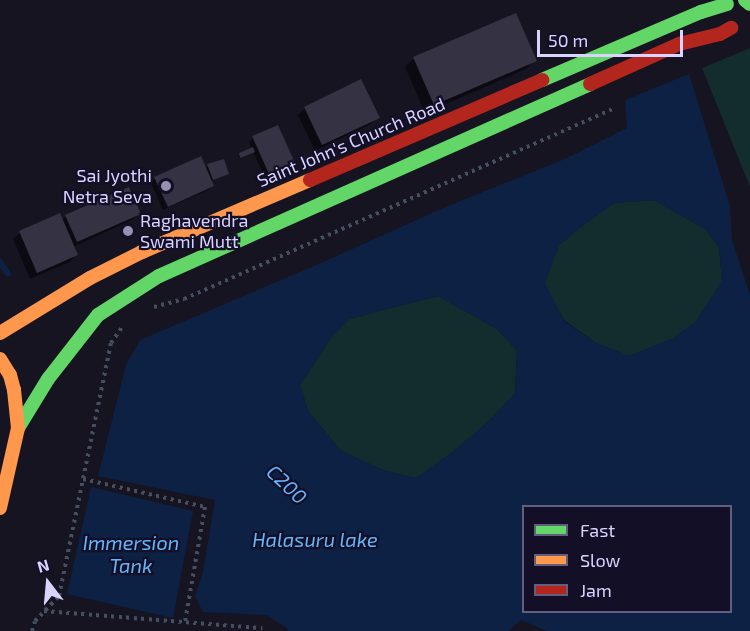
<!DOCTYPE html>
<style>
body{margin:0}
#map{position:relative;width:750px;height:631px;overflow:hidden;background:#161421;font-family:"Exo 2",sans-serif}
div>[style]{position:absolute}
.green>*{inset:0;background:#132c2d}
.water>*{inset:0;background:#0d2144}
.shadow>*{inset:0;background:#0007}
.stream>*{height:6px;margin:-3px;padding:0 3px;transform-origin:3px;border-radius:3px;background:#0d2144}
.building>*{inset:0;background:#343243}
.path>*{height:4px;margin-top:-2px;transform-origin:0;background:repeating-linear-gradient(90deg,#44505f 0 3px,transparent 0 7.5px)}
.fast>*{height:14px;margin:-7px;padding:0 7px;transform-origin:7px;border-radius:7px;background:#63d668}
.slow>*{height:14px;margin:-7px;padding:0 7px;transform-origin:7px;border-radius:7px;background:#ff974d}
.jam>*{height:14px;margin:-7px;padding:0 7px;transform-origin:7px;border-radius:7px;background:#b3261e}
.dots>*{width:16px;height:16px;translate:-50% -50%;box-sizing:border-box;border:3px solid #130f26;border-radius:50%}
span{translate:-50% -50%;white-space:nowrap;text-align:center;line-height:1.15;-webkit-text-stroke:4.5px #130f26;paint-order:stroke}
.street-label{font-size:18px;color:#d9d4ff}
.poi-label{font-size:18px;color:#d9d4ff}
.right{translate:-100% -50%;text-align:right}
.left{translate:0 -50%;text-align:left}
.water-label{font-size:20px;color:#62b6ff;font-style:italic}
.legend{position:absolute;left:522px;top:505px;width:210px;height:108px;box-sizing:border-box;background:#130f26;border:2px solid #625e7d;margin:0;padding:8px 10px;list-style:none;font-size:18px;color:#d9d4ff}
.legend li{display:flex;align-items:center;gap:12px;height:30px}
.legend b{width:30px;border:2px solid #625e7d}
.north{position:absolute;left:18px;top:553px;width:60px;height:60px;-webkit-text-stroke:4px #130f26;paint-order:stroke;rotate:344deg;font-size:16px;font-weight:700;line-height:24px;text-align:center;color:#d9d4ff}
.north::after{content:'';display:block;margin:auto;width:21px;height:27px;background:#d9d4ff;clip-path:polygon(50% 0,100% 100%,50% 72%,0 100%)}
.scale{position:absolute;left:537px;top:30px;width:146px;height:27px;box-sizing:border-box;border:3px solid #d9d4ff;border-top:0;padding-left:8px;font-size:18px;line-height:21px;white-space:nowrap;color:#d9d4ff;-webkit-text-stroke:4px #130f26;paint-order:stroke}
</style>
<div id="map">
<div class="green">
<div style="clip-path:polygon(750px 48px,750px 187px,702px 68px)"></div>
<div style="clip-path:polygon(654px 200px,705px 229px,719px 247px,722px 281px,696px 322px,672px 339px,629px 356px,596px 343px,564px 320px,544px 283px,559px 245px,578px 229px,614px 203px)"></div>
<div style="clip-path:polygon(438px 296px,497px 329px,517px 351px,515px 394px,488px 422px,454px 451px,416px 478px,383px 470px,341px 451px,308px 411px,300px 385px,330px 339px,349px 319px)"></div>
</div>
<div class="water">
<div style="clip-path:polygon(evenodd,689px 74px,730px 206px,732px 240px,750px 295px,750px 631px,547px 631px,521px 620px,508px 631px,287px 631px,288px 629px,266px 615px,203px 612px,195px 596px,203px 572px,215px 500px,98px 476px,126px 365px,140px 340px,321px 263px,441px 209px,567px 158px,627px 128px,625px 100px,689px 74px,654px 200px,705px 229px,719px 247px,722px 281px,696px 322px,672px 339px,629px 356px,596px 343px,564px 321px,545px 283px,559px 245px,578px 229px,614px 203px,654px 200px,689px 74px,438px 296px,497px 329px,517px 351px,515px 393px,488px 422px,454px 451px,416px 478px,383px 470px,341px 451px,308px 411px,300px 385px,330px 339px,349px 319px,438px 296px,689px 74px,524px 506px,730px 506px,730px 612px,524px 612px,524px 506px)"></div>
<div style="clip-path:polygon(91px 487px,193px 511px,173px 618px,67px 594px)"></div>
</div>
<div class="shadow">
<div style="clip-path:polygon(414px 58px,535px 60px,526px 69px,425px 113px,405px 67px)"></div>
<div style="clip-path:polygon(305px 108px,378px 117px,371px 124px,315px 151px,298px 115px)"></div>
<div style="clip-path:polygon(253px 138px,293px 163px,265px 177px,253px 152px,239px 158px,238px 156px,252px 149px,249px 142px)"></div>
<div style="clip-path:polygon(208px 166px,227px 174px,210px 181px,213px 186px,208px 190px,163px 210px,151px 183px,155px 178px,205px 169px)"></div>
<div style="clip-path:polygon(139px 214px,132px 220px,73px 247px,76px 255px,70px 262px,30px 279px,13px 239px,20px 233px,59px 215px,61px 221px,66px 217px)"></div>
</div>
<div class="stream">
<div style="left:0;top:262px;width:14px;rotate:56deg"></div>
</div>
<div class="building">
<div style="clip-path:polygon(516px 13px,537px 61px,434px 105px,413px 57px)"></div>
<div style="clip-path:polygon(361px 79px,380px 118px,322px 145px,304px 107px)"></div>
<div style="clip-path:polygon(278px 125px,295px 163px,269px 174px,252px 136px)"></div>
<div style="clip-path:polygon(253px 147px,255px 152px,240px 158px,239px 153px)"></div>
<div style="clip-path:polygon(201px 156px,214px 186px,168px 207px,154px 177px)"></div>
<div style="clip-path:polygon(224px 159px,229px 174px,213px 180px,207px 164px)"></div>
<div style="clip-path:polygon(129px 187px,141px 214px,77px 242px,65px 215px)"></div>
<div style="clip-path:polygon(60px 213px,78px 255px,37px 273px,19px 231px)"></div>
</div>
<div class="path">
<div style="left:154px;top:307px;width:31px;rotate:-15deg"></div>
<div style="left:184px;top:299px;width:469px;rotate:-23.9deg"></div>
<div style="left:83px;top:479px;width:125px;rotate:12.9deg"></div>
<div style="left:205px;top:507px;width:117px;rotate:99.9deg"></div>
<div style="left:44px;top:611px;width:219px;rotate:4.5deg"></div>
<div style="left:32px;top:631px;width:10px;rotate:-73deg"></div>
<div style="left:35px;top:621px;width:35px;rotate:-46deg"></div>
<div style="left:59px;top:596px;width:258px;rotate:-78.4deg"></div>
<div style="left:111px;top:343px;width:19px;rotate:-55deg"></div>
</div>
<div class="fast">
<div style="left:745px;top:0;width:6px;rotate:39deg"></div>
<div style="left:542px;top:80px;width:173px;rotate:-23.2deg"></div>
<div style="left:701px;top:12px;width:27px;rotate:-17deg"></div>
<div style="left:18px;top:428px;width:57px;rotate:-58.5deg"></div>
<div style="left:48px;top:379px;width:81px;rotate:-52deg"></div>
<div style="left:98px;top:315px;width:72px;rotate:-32.6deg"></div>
<div style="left:159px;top:276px;width:472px;rotate:-24deg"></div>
</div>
<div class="slow">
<div style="left:0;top:333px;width:105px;rotate:-31.4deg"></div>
<div style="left:90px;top:278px;width:58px;rotate:-26.6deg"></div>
<div style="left:142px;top:252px;width:183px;rotate:-23.2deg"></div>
<div style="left:0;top:359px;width:19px;rotate:58deg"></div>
<div style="left:10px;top:375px;width:16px;rotate:75deg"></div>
<div style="left:14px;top:390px;width:38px;rotate:84deg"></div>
<div style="left:18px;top:428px;width:82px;rotate:102.7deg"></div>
</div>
<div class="jam">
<div style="left:590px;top:84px;width:98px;rotate:-24.2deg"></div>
<div style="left:679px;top:44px;width:42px;rotate:-13.7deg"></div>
<div style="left:720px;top:34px;width:13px;rotate:-29deg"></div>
<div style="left:310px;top:180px;width:253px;rotate:-23.3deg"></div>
</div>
<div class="dots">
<div style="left:166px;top:186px;background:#9591b1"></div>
<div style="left:128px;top:231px;background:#9591b1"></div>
</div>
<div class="street-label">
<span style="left:351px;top:142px;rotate:-23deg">Saint John's Church Road</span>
</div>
<div class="poi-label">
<span class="right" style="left:152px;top:186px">Sai Jyothi<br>Netra Seva</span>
<span class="left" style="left:140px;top:231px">Raghavendra<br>Swami Mutt</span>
</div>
<div class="water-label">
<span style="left:287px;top:484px;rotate:43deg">C200</span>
<span style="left:315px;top:539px">Halasuru lake</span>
<span style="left:131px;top:554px">Immersion<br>Tank</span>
</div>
<ul class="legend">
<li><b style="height:8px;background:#63d668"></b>Fast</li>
<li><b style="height:8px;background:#ff974d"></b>Slow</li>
<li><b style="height:8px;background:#b3261e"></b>Jam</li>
</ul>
<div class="north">N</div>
<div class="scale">50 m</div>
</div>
